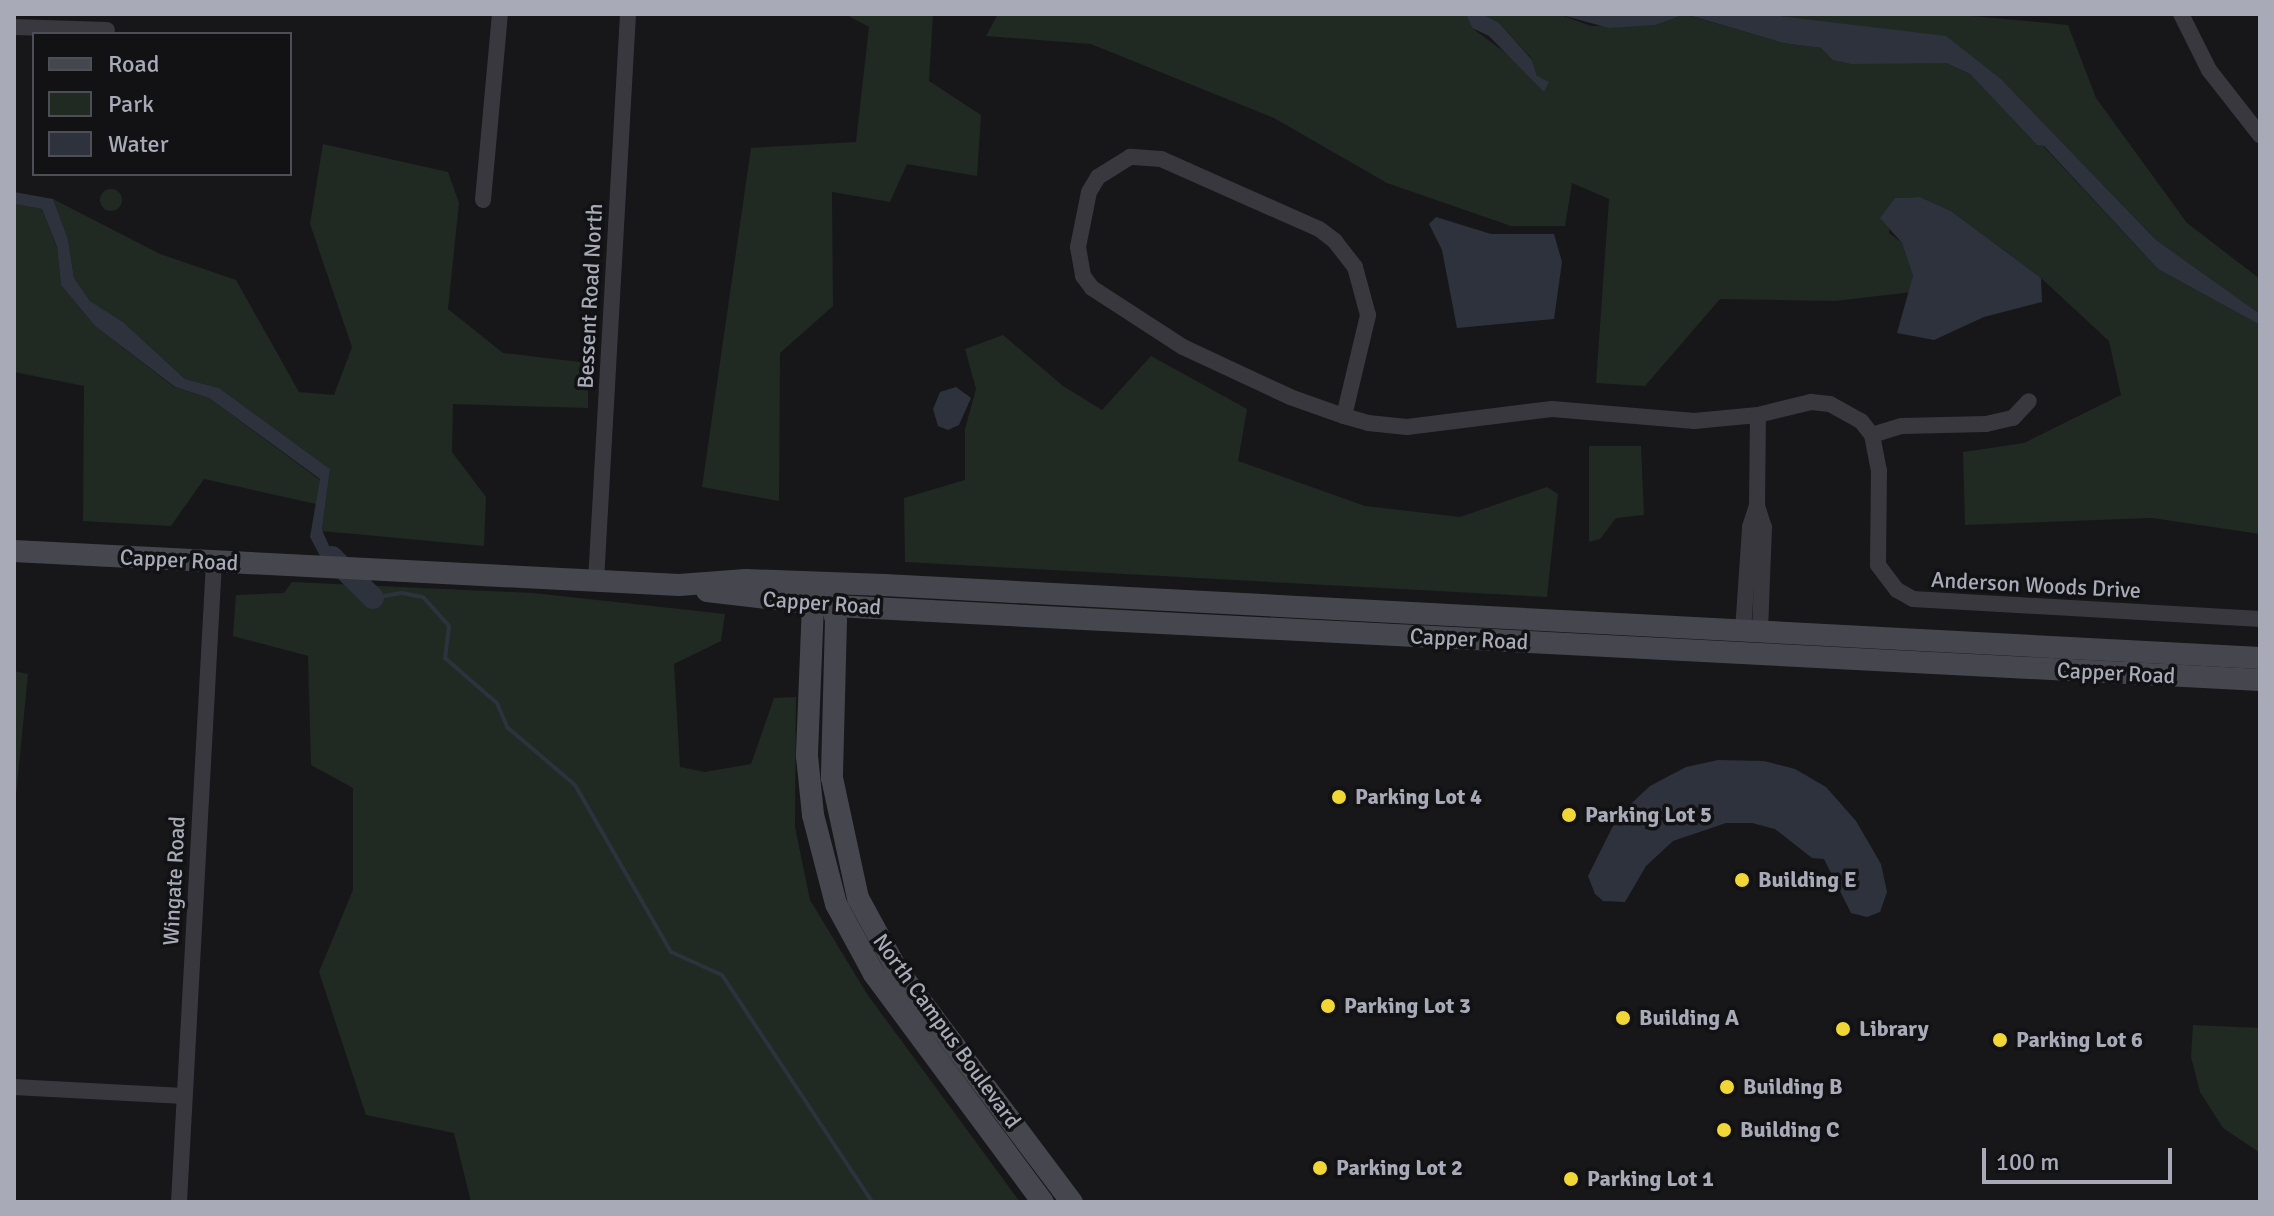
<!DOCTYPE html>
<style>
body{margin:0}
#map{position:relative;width:2274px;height:1216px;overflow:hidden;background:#171719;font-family:Signika,sans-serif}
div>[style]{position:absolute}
.green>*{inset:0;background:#212923}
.round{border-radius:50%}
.water>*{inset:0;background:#2d323d}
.stream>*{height:4px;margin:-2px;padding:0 2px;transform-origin:2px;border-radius:2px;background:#2d323d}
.river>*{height:22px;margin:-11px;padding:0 11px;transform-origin:11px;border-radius:11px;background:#2d323d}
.street>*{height:16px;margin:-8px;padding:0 8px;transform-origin:8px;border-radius:8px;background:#38383e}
.secondary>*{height:22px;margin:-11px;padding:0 11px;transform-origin:11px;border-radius:11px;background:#46464e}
.dots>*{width:22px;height:22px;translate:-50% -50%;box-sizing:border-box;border:4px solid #121214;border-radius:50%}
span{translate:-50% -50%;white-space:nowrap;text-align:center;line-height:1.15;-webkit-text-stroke:7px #121214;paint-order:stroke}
.street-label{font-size:22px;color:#a9aab8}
.poi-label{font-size:22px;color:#a9aab8;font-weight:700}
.left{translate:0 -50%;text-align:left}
.frame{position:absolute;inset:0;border:16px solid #a9aab8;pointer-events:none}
.legend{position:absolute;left:32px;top:32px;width:260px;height:144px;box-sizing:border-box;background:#121214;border:2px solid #4e4f56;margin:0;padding:10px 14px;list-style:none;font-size:24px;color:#a9aab8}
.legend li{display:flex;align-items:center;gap:16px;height:40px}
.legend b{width:40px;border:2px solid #4e4f56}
.scale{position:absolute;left:1982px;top:1148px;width:190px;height:36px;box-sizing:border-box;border:4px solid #a9aab8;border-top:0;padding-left:10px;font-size:24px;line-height:28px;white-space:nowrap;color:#a9aab8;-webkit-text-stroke:6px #121214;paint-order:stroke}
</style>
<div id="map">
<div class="green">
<div style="clip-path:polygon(845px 14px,933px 14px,929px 81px,981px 115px,977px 176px,907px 164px,890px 202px,832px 192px,833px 306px,780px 353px,779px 501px,702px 487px,751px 148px,856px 142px,869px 27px)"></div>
<div style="clip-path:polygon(998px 14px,1466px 14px,1472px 28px,1537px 76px,1532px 59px,1499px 23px,1483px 14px,1558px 14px,1591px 26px,1656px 25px,1684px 14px,1783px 43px,1821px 48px,1833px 59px,1946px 63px,1970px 74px,2037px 145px,2043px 146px,2158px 269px,2260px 325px,2260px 534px,2152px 518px,1965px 525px,1963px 452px,2024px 443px,2121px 395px,2109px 341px,2041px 278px,1951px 211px,1920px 197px,1895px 198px,1889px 233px,1902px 243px,1913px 276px,1912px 292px,1835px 301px,1720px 299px,1645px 386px,1596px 383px,1609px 199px,1572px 183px,1565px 226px,1511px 226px,1387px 183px,1274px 118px,1091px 44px,986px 36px)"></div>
<div style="clip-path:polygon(1764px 14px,1951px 14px,2068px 25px,2096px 98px,2187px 223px,2260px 279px,2260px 314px,2156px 240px,2001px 79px,1946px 37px)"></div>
<div style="clip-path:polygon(323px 144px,448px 172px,459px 203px,448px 309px,503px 353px,588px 363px,588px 408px,453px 404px,452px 452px,486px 497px,484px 546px,322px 531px,330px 469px,219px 388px,185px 379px,123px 322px,90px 301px,74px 278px,68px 239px,53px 199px,160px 254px,236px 280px,299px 392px,334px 395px,352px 347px,310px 224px)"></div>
<div class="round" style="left:100px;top:189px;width:22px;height:22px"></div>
<div style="clip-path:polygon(14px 204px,42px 209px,57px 248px,61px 285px,95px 326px,174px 387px,209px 398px,320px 480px,316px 504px,204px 479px,171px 526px,83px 521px,84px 386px,14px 372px)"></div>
<div style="clip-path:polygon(1003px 335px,1063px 386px,1102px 410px,1151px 356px,1247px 409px,1238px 461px,1365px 506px,1460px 517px,1547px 487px,1558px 494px,1547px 597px,905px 562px,904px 498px,965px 480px,965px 429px,976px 389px,965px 349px)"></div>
<div style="clip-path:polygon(1589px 446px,1641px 446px,1644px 515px,1616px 518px,1600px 539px,1589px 542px)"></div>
<div style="clip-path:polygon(292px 582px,533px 593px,725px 614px,721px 641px,674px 664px,680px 767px,705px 772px,751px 764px,774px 698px,796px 697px,795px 827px,810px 900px,867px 994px,1020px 1202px,471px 1202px,454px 1133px,366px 1115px,319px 972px,353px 890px,353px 788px,311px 765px,308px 656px,233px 636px,236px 595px,284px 593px)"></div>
<div style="clip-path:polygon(14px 671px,28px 674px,14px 816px)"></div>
<div style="clip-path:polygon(2193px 1025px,2260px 1028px,2260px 1153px,2223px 1128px,2200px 1092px,2191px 1057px)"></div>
</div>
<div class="water">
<div style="clip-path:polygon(1466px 14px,1483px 14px,1499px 23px,1532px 60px,1537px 76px,1549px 82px,1544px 92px,1489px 36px,1472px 28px)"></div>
<div style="clip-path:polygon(1558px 14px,1764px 14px,1946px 36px,2001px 79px,2156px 240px,2260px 314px,2260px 325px,2158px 269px,2044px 146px,2037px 145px,1970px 74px,1946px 63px,1852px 64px,1833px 60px,1821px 48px,1783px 43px,1685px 14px,1656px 25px,1609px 28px)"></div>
<div style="clip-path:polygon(14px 192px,53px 199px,68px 239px,74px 278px,90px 301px,123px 322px,185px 379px,219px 388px,330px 469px,322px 530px,334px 557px,320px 556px,310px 537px,320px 479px,209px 398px,175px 387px,95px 326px,61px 285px,57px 247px,42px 209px,14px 204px)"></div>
<div style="clip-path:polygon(1920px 197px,1951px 211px,2041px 278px,2042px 302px,1984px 317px,1934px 340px,1897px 333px,1913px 276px,1902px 243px,1880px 218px,1895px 198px)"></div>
<div style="clip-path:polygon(1436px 217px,1491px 234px,1554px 234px,1562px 262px,1554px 319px,1457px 328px,1442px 250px,1429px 224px)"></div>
<div style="clip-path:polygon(956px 387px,971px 398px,959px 425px,948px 430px,938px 426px,933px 409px,940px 392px)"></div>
<div style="clip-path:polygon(1718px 760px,1764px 761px,1795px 769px,1826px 787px,1856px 821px,1881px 864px,1887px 892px,1880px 912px,1867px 917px,1851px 913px,1824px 859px,1812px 858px,1775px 829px,1752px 823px,1726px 823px,1673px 841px,1646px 866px,1625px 902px,1603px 901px,1595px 894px,1588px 876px,1618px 816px,1650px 786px,1686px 767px)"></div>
</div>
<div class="stream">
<div style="left:373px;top:598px;width:29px;rotate:-10deg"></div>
<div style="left:402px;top:593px;width:21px;rotate:11deg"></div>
<div style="left:423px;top:597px;width:39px;rotate:48deg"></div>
<div style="left:449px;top:626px;width:32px;rotate:97deg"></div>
<div style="left:445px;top:658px;width:69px;rotate:40.9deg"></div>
<div style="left:497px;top:703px;width:26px;rotate:67deg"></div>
<div style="left:507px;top:727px;width:89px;rotate:40.5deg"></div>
<div style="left:575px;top:785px;width:193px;rotate:60.1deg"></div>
<div style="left:671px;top:952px;width:56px;rotate:24.3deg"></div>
<div style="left:722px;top:975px;width:272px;rotate:56.5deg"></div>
</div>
<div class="river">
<div style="left:332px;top:557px;width:58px;rotate:45deg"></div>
</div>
<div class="street">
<div style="left:2181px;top:14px;width:63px;rotate:63.4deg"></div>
<div style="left:2209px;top:70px;width:83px;rotate:51.9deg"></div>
<div style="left:14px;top:27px;width:93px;rotate:1.8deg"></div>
<div style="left:483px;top:200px;width:187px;rotate:-84.8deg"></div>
<div style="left:1344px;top:416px;width:104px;rotate:-76.6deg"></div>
<div style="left:1368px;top:315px;width:50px;rotate:-105.2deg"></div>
<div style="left:1355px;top:267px;width:33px;rotate:-128deg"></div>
<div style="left:1335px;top:241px;width:20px;rotate:-143deg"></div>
<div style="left:1319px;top:229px;width:173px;rotate:-156.1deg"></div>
<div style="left:1161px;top:159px;width:31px;rotate:-176deg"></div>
<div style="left:1130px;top:157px;width:38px;rotate:148deg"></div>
<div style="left:1098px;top:177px;width:17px;rotate:121deg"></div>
<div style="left:1089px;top:192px;width:56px;rotate:101.3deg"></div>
<div style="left:1078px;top:247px;width:29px;rotate:80deg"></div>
<div style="left:1083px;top:276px;width:15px;rotate:53deg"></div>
<div style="left:1092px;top:288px;width:108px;rotate:33deg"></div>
<div style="left:1183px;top:347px;width:118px;rotate:25deg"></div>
<div style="left:1290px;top:397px;width:57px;rotate:19.4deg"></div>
<div style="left:1344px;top:416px;width:25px;rotate:16deg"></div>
<div style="left:1368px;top:423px;width:39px;rotate:6deg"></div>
<div style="left:1407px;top:427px;width:146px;rotate:-7.1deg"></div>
<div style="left:1552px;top:409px;width:143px;rotate:4.8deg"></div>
<div style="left:1694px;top:421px;width:64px;rotate:-5.4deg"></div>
<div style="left:1758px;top:415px;width:55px;rotate:-13.8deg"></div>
<div style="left:1811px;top:402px;width:19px;rotate:6deg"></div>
<div style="left:1830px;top:404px;width:35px;rotate:29deg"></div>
<div style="left:1861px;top:421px;width:18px;rotate:52deg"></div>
<div style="left:1872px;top:435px;width:36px;rotate:79deg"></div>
<div style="left:1879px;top:470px;width:95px;rotate:90.6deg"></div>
<div style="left:1878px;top:565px;width:31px;rotate:53deg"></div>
<div style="left:1897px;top:590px;width:18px;rotate:29deg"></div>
<div style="left:1913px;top:599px;width:348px;rotate:3.3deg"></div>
<div style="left:1872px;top:435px;width:31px;rotate:-17deg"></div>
<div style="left:1902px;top:426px;width:84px;rotate:-1.4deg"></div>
<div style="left:1986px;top:424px;width:28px;rotate:-13deg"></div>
<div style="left:2013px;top:418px;width:23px;rotate:-47deg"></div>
<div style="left:1757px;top:506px;width:22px;rotate:72deg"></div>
<div style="left:1764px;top:527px;width:104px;rotate:92.2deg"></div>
<div style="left:596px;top:581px;width:568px;rotate:-86.77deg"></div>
<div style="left:1743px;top:631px;width:104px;rotate:-86.1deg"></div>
<div style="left:1750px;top:527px;width:22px;rotate:-72deg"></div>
<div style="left:1757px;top:506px;width:91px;rotate:-89.4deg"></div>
<div style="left:14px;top:1087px;width:170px;rotate:3deg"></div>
<div style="left:179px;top:1202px;width:641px;rotate:-86.87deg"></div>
</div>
<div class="secondary">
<div style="left:14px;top:551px;width:666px;rotate:2.93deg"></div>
<div style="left:679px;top:585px;width:67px;rotate:-4.3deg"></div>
<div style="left:746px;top:580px;width:138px;rotate:2.1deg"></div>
<div style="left:884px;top:585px;width:1378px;rotate:3.04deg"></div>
<div style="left:707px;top:591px;width:129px;rotate:6.7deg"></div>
<div style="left:835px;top:606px;width:1427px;rotate:2.97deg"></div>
<div style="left:819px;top:591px;width:14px;rotate:115deg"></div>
<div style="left:813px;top:604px;width:152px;rotate:92.3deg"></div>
<div style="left:807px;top:756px;width:59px;rotate:84.2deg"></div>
<div style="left:813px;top:815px;width:92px;rotate:75.5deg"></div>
<div style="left:836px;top:904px;width:80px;rotate:61.5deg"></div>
<div style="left:874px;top:974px;width:284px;rotate:53.5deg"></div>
<div style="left:829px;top:594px;width:27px;rotate:75deg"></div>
<div style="left:836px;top:620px;width:158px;rotate:91.5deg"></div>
<div style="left:832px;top:778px;width:123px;rotate:77.8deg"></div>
<div style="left:858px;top:898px;width:80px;rotate:61.5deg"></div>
<div style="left:896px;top:968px;width:293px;rotate:53.1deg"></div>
</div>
<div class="dots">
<div style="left:1339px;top:797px;background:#f1d736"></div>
<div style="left:1569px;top:815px;background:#f1d736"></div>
<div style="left:1742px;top:880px;background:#f1d736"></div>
<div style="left:1328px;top:1006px;background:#f1d736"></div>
<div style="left:1623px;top:1018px;background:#f1d736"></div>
<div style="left:1843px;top:1029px;background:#f1d736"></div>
<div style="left:2000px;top:1040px;background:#f1d736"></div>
<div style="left:1727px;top:1087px;background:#f1d736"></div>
<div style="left:1724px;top:1130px;background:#f1d736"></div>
<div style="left:1320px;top:1168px;background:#f1d736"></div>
<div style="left:1571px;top:1179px;background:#f1d736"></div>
</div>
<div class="street-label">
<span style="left:590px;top:296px;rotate:-87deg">Bessent Road North</span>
<span style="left:179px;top:560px;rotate:3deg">Capper Road</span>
<span style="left:2036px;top:585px;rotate:3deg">Anderson Woods Drive</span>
<span style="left:822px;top:603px;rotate:4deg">Capper Road</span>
<span style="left:1469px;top:639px;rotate:3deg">Capper Road</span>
<span style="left:2116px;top:673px;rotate:3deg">Capper Road</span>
<span style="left:174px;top:881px;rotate:-87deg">Wingate Road</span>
<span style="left:947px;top:1031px;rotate:54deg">North Campus Boulevard</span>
</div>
<div class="poi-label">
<span class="left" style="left:1355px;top:797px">Parking Lot 4</span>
<span class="left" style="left:1585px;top:815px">Parking Lot 5</span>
<span class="left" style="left:1758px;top:880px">Building E</span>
<span class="left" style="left:1344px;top:1006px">Parking Lot 3</span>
<span class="left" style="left:1639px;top:1018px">Building A</span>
<span class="left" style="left:1859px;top:1029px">Library</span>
<span class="left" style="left:2016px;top:1040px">Parking Lot 6</span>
<span class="left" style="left:1743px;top:1087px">Building B</span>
<span class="left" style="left:1740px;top:1130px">Building C</span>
<span class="left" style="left:1336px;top:1168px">Parking Lot 2</span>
<span class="left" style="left:1587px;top:1179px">Parking Lot 1</span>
</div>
<div class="frame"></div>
<ul class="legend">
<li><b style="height:10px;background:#46464e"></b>Road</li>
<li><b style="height:22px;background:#212923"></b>Park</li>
<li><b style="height:22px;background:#2d323d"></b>Water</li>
</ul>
<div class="scale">100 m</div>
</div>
